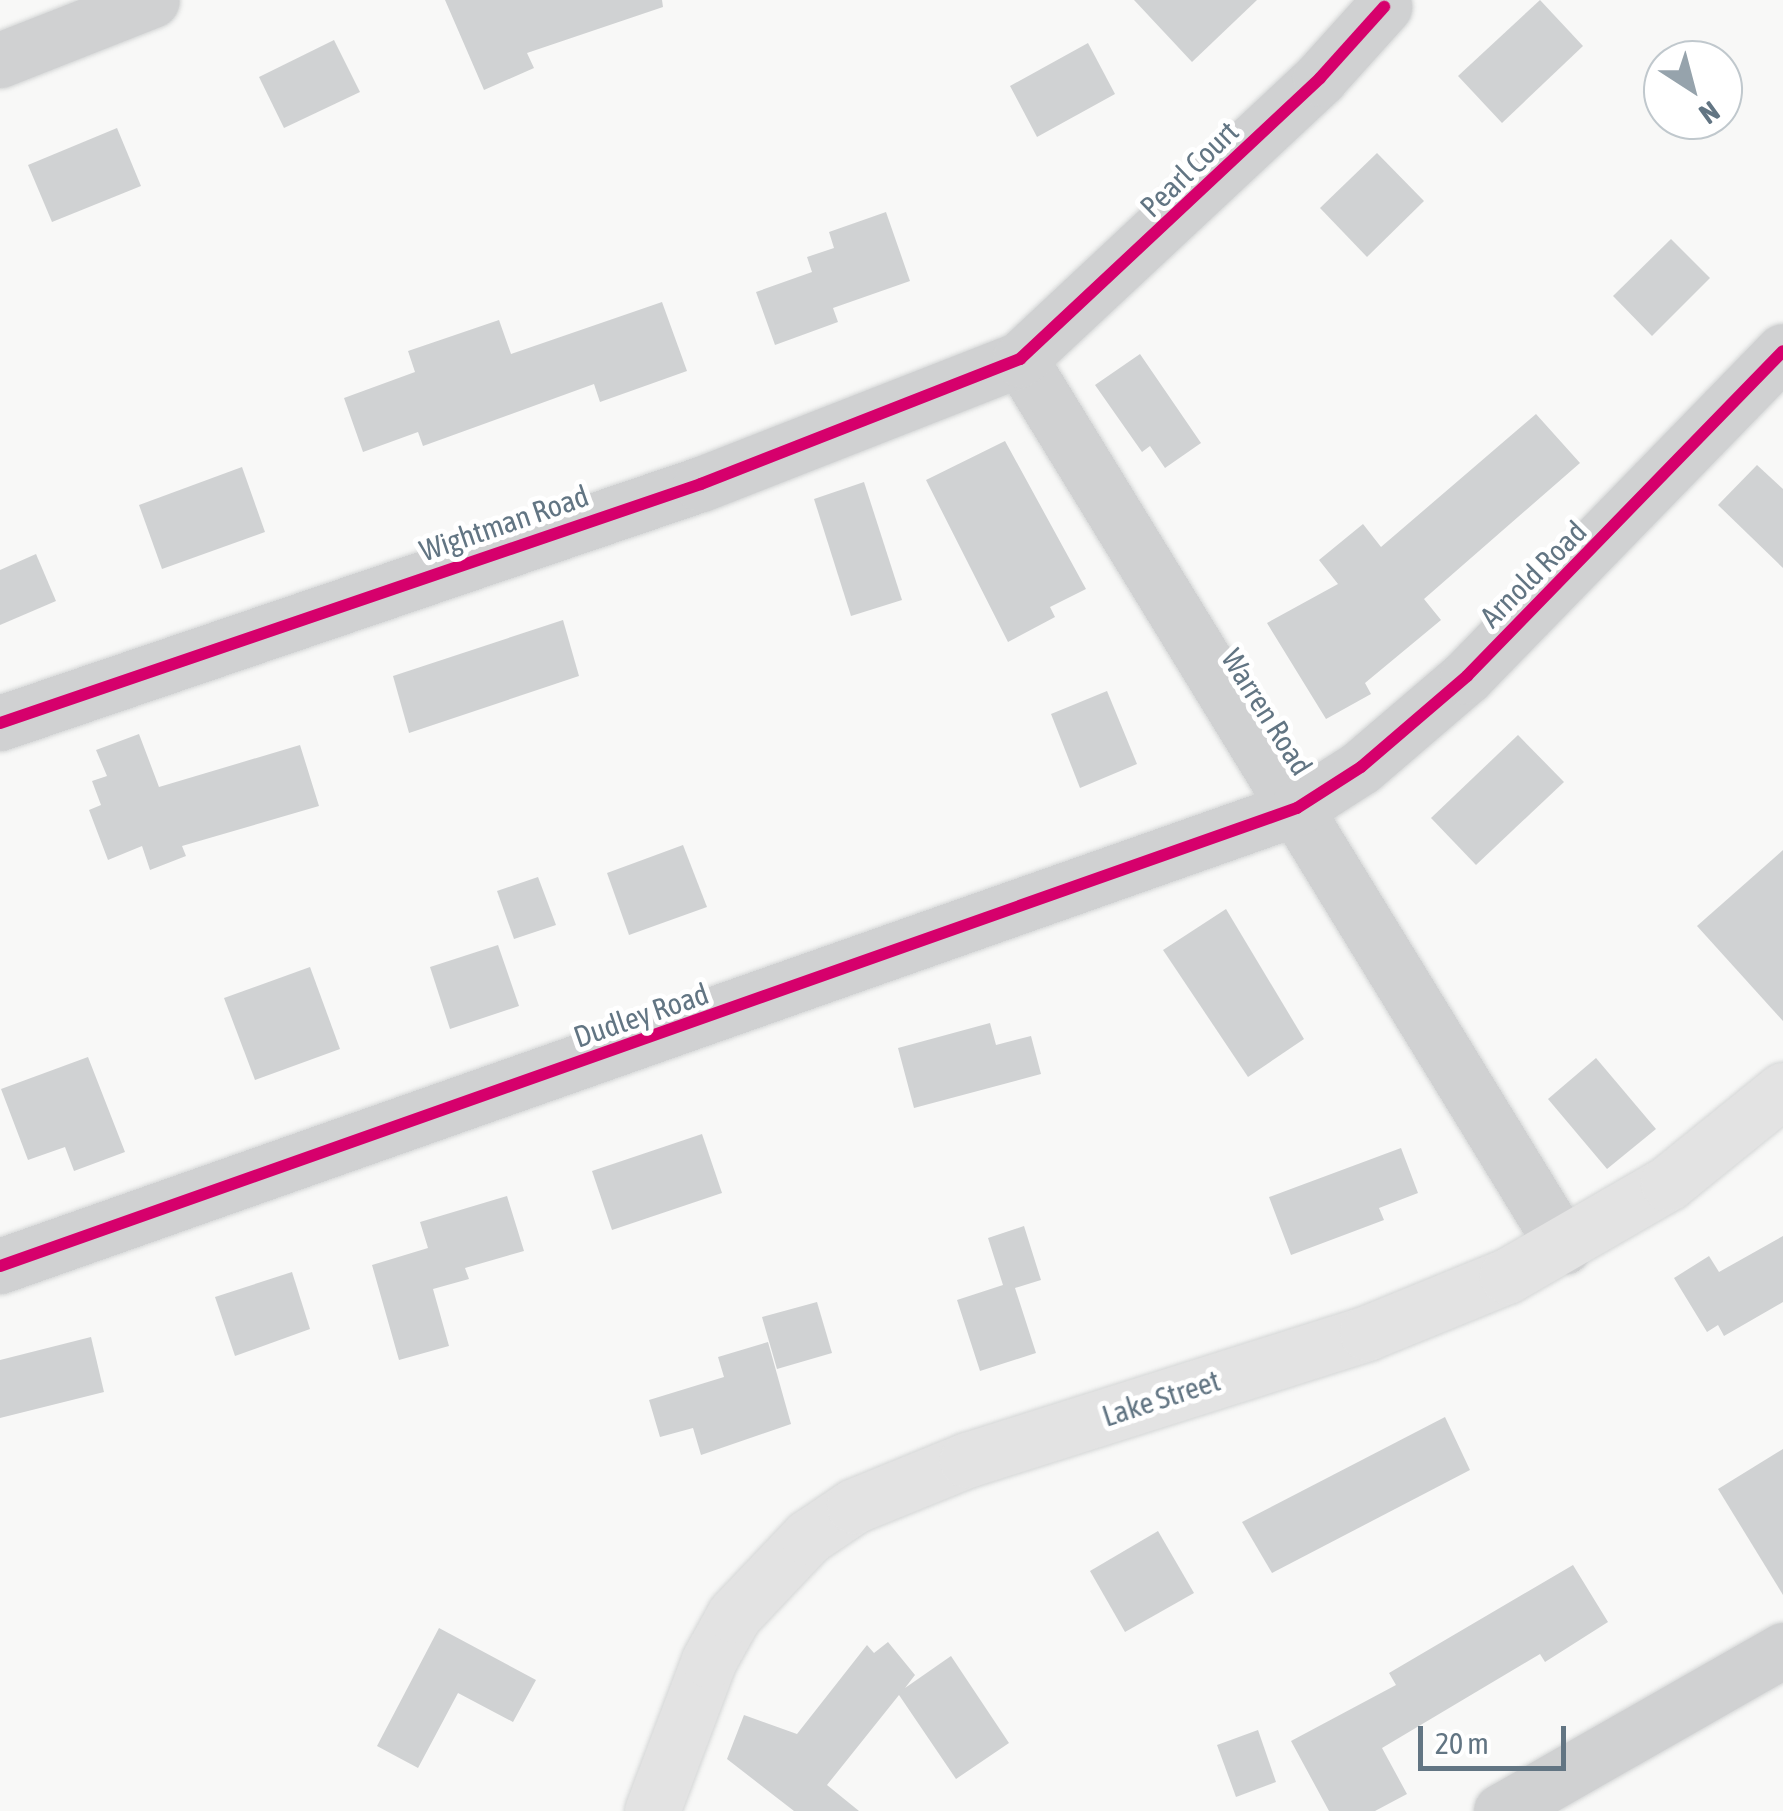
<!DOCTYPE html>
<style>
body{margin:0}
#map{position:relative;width:1783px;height:1811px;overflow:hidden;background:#f8f8f7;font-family:"Asap Condensed",sans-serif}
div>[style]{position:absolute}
.building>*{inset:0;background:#d0d2d3}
.roads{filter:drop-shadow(0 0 2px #d4d6d6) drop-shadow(0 0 2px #d4d6d6)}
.street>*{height:55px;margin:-27.5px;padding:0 27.5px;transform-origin:27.5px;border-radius:27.5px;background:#d0d1d2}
.secondary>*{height:55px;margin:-27.5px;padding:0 27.5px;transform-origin:27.5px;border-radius:27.5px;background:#e3e3e3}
.cycleway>*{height:12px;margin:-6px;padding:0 6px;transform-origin:6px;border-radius:6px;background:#d6006c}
span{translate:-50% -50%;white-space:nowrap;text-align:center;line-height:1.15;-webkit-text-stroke:10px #fff;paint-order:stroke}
.street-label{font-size:30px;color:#627583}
.north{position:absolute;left:1643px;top:40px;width:100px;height:100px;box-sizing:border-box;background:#fff;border:2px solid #c0c8cd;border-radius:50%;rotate:144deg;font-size:28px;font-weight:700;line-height:40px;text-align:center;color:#627583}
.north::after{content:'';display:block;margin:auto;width:35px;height:45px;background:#96a3ac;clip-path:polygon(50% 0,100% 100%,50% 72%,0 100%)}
.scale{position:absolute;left:1418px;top:1726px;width:148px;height:45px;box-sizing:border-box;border:5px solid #627583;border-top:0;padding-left:12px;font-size:30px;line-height:35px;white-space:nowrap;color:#627583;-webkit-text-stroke:8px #fff;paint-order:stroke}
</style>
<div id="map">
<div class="building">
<div style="clip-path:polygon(445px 0,662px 0,663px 7px,527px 53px,534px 68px,484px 90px)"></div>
<div style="clip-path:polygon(1134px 0,1257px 0,1192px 62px)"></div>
<div style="clip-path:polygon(1540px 0,1583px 46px,1502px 123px,1458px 76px)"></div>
<div style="clip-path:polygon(334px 40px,360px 92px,284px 128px,259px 77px)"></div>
<div style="clip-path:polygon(1088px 43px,1115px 94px,1037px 137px,1010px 86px)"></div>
<div style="clip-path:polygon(117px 128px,141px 186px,52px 222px,28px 165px)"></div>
<div style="clip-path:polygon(1377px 153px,1424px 201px,1367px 257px,1320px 208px)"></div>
<div style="clip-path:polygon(886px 212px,910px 281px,833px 308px,838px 322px,775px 345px,756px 292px,812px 272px,807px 257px,834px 248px,829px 232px)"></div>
<div style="clip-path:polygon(1671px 239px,1710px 278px,1652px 336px,1613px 296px)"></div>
<div style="clip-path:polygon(662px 302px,687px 371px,600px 402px,594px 384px,423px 446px,418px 432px,363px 452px,344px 398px,415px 372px,408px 351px,499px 320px,511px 354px)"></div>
<div style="clip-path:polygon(1140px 354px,1201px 443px,1165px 468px,1150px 446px,1142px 452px,1095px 385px)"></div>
<div style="clip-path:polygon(1536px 414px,1580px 463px,1424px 599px,1441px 620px,1365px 683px,1371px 694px,1326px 719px,1267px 623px,1338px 584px,1319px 560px,1363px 524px,1381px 547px)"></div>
<div style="clip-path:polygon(1005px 441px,1086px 589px,1050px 607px,1055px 617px,1008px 642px,926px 480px)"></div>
<div style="clip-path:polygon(1757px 465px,1783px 489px,1783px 568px,1718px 505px)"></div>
<div style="clip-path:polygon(242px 467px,265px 532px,162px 569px,139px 505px)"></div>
<div style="clip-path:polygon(864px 482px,902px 600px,851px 616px,814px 499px)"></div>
<div style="clip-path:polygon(36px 554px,56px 601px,0 625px,0 570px)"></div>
<div style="clip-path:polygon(563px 620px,579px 676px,409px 733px,393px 676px)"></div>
<div style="clip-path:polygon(1107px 691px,1137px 764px,1080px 788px,1051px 714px)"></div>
<div style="clip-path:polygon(139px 734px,159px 787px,300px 745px,319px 806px,182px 846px,186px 856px,150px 870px,142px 846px,108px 860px,89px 810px,101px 805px,92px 781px,107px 776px,96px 750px)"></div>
<div style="clip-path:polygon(1518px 735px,1564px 782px,1476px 865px,1431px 818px)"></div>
<div style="clip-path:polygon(683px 845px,707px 907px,629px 935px,607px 873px)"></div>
<div style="clip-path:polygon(1783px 850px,1783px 1021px,1697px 926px)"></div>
<div style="clip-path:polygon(538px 877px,556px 925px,514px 939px,497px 891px)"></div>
<div style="clip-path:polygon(1226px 909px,1304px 1039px,1248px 1077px,1163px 950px)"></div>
<div style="clip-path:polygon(498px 945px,519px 1006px,450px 1029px,430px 967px)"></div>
<div style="clip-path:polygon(310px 967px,340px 1049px,255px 1080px,224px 998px)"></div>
<div style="clip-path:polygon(990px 1023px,996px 1045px,1031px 1036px,1041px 1074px,914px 1108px,898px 1048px)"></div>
<div style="clip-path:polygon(88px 1057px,125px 1152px,74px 1171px,65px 1147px,28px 1160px,1px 1089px)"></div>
<div style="clip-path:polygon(1596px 1058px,1656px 1129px,1607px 1169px,1548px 1099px)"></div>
<div style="clip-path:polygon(702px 1134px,722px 1193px,612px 1230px,592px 1171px)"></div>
<div style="clip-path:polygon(1401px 1148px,1418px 1193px,1379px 1208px,1384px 1220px,1291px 1255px,1269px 1197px)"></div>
<div style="clip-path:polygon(507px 1196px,524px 1251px,465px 1268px,469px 1279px,433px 1289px,449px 1346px,399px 1360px,372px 1265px,428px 1248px,420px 1222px)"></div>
<div style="clip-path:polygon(1024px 1226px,1041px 1280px,1015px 1288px,1036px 1353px,980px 1371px,957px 1300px,1003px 1285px,988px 1238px)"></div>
<div style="clip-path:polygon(1783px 1236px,1783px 1302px,1724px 1336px,1718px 1325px,1707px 1332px,1674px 1278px,1709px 1256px,1719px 1272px)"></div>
<div style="clip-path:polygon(292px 1272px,310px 1329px,235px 1356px,215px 1297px)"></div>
<div style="clip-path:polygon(817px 1302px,832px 1353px,777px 1369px,762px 1317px)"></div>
<div style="clip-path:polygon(91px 1337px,104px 1392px,0 1418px,0 1360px)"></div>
<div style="clip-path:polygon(768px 1342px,791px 1424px,701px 1455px,693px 1428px,660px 1437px,649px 1400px,724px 1377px,718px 1357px)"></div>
<div style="clip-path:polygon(1445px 1417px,1470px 1470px,1272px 1573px,1242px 1522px)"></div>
<div style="clip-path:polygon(1783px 1449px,1783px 1595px,1718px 1489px)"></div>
<div style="clip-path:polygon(1158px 1531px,1194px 1593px,1125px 1632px,1090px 1571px)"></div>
<div style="clip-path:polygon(1573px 1565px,1608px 1622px,1545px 1662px,1540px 1654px,1382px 1748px,1407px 1794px,1375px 1811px,1329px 1811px,1291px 1741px,1396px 1685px,1389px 1673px)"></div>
<div style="clip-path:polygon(439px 1628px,536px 1680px,513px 1722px,458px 1693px,418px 1768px,377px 1746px)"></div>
<div style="clip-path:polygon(888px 1642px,915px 1675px,905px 1688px,951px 1656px,1009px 1743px,956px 1779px,899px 1695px,827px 1785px,859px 1811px,794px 1811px,727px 1759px,744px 1715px,797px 1734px,867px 1645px,874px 1653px)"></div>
<div style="clip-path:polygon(1258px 1730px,1276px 1782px,1236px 1797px,1217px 1745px)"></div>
</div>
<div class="roads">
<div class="street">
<div style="left:0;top:60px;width:163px;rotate:-21.5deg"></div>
<div style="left:1020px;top:359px;width:1041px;rotate:58.51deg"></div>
<div style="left:0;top:723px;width:741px;rotate:-18.83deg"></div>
<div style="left:701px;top:484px;width:343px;rotate:-21.4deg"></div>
<div style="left:1020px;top:359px;width:411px;rotate:-43.1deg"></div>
<div style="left:1320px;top:78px;width:96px;rotate:-48deg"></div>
<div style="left:0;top:1266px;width:1375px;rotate:-19.45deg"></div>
<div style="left:1297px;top:808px;width:76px;rotate:-32.6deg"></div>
<div style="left:1361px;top:767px;width:140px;rotate:-40.6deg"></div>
<div style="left:1467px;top:676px;width:453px;rotate:-45.8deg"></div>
<div style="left:1501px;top:1811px;width:325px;rotate:-29.7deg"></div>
</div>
<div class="secondary">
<div style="left:652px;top:1811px;width:161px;rotate:-69.3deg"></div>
<div style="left:709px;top:1660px;width:51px;rotate:-60.9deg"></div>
<div style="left:734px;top:1615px;width:108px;rotate:-46.5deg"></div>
<div style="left:808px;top:1537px;width:55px;rotate:-34deg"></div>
<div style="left:854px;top:1506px;width:122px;rotate:-22.2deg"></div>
<div style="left:967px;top:1460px;width:420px;rotate:-17.6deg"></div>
<div style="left:1367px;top:1333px;width:151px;rotate:-22.2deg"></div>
<div style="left:1507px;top:1276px;width:186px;rotate:-30deg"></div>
<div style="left:1668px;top:1183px;width:148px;rotate:-39deg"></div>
</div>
</div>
<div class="cycleway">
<div style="left:0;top:723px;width:741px;rotate:-18.83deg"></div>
<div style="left:701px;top:484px;width:343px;rotate:-21.4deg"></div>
<div style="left:1020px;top:359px;width:411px;rotate:-43.1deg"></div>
<div style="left:1320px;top:78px;width:96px;rotate:-48deg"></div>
<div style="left:0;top:1266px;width:1375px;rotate:-19.45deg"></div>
<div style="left:1297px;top:808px;width:76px;rotate:-32.6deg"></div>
<div style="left:1361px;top:767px;width:140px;rotate:-40.6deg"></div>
<div style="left:1467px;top:676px;width:453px;rotate:-45.8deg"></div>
</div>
<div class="street-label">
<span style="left:1189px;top:169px;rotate:-44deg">Pearl Court</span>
<span style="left:504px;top:523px;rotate:-19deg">Wightman Road</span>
<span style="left:1533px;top:574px;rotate:-45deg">Arnold Road</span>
<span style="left:1267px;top:712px;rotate:58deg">Warren Road</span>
<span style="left:641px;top:1015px;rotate:-19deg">Dudley Road</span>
<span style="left:1161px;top:1398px;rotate:-18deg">Lake Street</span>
</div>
<div class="north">N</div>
<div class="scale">20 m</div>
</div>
